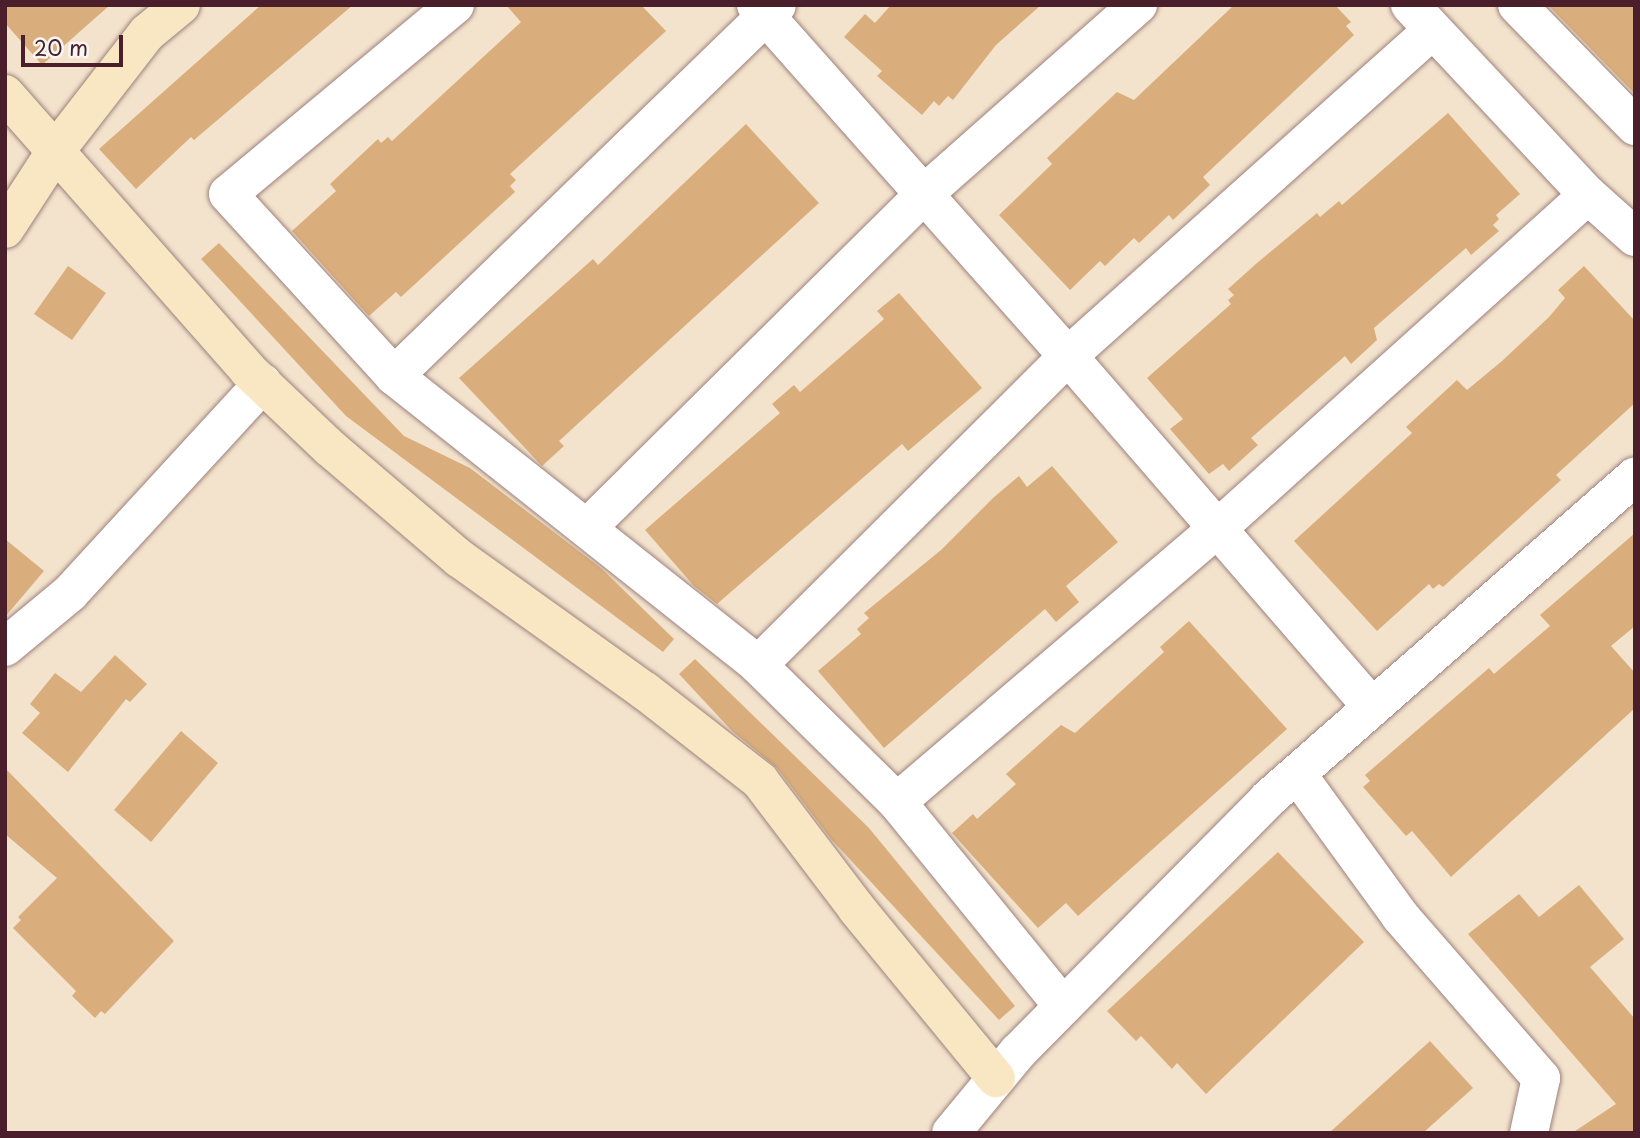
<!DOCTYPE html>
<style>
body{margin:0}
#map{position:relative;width:1640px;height:1138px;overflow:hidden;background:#f3e3cd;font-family:"Playpen Sans",sans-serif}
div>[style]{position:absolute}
.building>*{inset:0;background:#daae7c}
.roads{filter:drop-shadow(0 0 2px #9e817c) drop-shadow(0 0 2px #9e817c)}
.street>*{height:38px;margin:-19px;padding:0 19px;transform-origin:19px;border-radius:19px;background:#fff}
.secondary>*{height:38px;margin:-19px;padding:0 19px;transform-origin:19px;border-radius:19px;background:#f9e7c3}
span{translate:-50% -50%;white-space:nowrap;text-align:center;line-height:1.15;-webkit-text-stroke:5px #f6f6f2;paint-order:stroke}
.frame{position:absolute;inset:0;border:7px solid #4a1f2b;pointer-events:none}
.scale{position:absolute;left:21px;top:35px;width:102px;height:32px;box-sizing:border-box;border:4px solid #4a1f2b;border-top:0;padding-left:9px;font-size:21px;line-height:24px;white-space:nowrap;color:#4a1f2b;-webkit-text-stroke:5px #f6f6f2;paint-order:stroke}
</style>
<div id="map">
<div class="building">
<div style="clip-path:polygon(5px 5px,110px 5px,42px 65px,5px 23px)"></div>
<div style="clip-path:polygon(261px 5px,353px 5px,194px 140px,191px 137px,136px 189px,99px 149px)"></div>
<div style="clip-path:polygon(506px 5px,641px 5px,666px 31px,510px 174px,516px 180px,510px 186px,515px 192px,401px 297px,396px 292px,369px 316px,292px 231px,336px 191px,330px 184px,378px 139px,381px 143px,388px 137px,392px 141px,521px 22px)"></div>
<div style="clip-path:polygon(891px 5px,1041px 5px,996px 45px,953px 100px,948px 96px,939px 106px,934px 101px,922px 115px,877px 76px,882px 71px,844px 37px,865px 14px,875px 23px)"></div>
<div style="clip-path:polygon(1234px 5px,1335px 5px,1351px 22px,1346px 26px,1354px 35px,1203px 177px,1210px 185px,1173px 220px,1169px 215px,1139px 243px,1134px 238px,1105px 266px,1100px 261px,1070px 290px,999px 215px,1052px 164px,1047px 158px,1117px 92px,1134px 100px)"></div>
<div style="clip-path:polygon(1548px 5px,1635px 5px,1635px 94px)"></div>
<div style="clip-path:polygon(1448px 113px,1520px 194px,1496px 215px,1499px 219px,1493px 225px,1499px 231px,1471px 255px,1466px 248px,1374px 328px,1377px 340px,1351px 364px,1345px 356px,1251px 438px,1258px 445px,1229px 471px,1223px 464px,1209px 474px,1170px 429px,1183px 419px,1147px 378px,1231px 304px,1228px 300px,1234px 295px,1228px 289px,1257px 263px,1317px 213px,1320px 217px,1339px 201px,1342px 205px)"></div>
<div style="clip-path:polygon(746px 124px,819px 203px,559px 441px,564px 446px,542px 466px,459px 378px,593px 259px,598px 265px)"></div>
<div style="clip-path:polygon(219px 243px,404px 436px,470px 468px,601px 568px,674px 639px,663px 652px,346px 416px,201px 259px)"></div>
<div style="clip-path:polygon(68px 266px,106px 293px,72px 340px,34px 314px)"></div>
<div style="clip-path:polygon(1584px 266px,1635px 321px,1635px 403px,1556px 475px,1561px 480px,1443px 587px,1439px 584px,1433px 589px,1429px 584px,1377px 631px,1294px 541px,1412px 433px,1406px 427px,1457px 380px,1467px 390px,1502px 361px,1549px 317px,1565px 298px,1558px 290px)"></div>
<div style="clip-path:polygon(899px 293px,982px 388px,908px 451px,902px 444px,717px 604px,694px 586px,645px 530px,780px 413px,772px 404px,794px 385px,800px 392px,884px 319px,877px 311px)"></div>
<div style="clip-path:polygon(1052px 466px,1118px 542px,1066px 586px,1079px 602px,1056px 622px,1045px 609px,884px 748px,818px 671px,861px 634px,857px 629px,869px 618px,864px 613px,941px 550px,993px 498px,1019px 476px,1027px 487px)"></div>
<div style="clip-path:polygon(1635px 533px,1635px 626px,1611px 646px,1635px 673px,1635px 708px,1451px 877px,1412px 831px,1406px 836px,1363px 787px,1370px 781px,1365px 775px,1489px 668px,1494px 674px,1550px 626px,1540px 615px)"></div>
<div style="clip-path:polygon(5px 539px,44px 571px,5px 617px)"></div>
<div style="clip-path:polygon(1189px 621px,1287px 729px,1078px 916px,1066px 903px,1038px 928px,952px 833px,973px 814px,977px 819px,1016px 784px,1006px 774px,1061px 725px,1075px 733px,1164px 652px,1160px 647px)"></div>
<div style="clip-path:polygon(115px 655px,147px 684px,130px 702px,126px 699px,68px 772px,22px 733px,40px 713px,30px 704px,55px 673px,81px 692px)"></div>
<div style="clip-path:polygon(695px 659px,869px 828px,1015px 1006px,999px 1020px,831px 839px,777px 768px,732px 731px,679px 674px)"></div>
<div style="clip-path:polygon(181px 731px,218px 763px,151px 842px,114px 810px)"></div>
<div style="clip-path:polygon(5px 768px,174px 941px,105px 1014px,101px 1011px,95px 1018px,72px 996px,76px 991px,13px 928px,21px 920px,18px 917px,57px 878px,5px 834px)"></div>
<div style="clip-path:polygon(1278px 852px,1364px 942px,1206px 1094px,1177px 1063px,1172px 1069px,1141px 1036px,1136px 1041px,1107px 1011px)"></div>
<div style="clip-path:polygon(1579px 885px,1624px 939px,1590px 967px,1635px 1019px,1635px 1133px,1572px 1133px,1616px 1104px,1468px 934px,1519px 894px,1539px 917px)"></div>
<div style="clip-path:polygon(1430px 1041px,1473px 1088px,1423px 1133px,1329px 1133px)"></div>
</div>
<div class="roads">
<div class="street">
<div style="left:455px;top:5px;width:295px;rotate:140.2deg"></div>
<div style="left:228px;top:194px;width:246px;rotate:47.6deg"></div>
<div style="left:394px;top:376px;width:465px;rotate:38.4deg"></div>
<div style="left:758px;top:665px;width:195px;rotate:44.6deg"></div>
<div style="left:897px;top:802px;width:263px;rotate:50.9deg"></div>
<div style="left:756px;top:5px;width:470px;rotate:48.4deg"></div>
<div style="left:1068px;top:356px;width:464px;rotate:49.1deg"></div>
<div style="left:1410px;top:5px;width:260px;rotate:46.9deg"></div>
<div style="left:1588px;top:195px;width:63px;rotate:41.8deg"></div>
<div style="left:1517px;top:5px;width:169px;rotate:45.7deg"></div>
<div style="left:394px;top:376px;width:533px;rotate:-44.09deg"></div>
<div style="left:588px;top:527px;width:473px;rotate:-44.7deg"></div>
<div style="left:924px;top:194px;width:286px;rotate:-41.5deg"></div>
<div style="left:5px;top:647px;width:85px;rotate:-39.7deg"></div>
<div style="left:70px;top:593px;width:285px;rotate:-47.4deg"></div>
<div style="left:758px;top:665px;width:438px;rotate:-44.9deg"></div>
<div style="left:1068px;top:356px;width:489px;rotate:-41.8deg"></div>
<div style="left:1297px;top:774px;width:175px;rotate:54deg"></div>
<div style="left:1400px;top:916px;width:215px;rotate:49deg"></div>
<div style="left:1541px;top:1078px;width:56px;rotate:102.3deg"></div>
<div style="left:897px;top:802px;width:421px;rotate:-40.5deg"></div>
<div style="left:1217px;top:529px;width:499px;rotate:-42deg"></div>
<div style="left:951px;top:1133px;width:105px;rotate:-50.4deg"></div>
<div style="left:1018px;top:1052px;width:357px;rotate:-45.3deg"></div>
<div style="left:1269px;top:798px;width:487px;rotate:-41.3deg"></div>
</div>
<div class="secondary">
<div style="left:5px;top:94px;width:368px;rotate:48.6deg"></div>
<div style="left:248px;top:370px;width:113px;rotate:43.6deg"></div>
<div style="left:330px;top:448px;width:170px;rotate:40.5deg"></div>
<div style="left:459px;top:558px;width:229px;rotate:35.6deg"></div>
<div style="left:645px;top:691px;width:146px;rotate:38deg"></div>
<div style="left:760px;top:781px;width:161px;rotate:52.8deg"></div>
<div style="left:857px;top:909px;width:219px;rotate:50.6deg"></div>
<div style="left:5px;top:229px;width:95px;rotate:-57deg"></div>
<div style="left:57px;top:149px;width:147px;rotate:-52.2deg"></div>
<div style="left:147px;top:33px;width:44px;rotate:-39.5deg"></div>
</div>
</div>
<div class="frame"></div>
<div class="scale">20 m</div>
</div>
